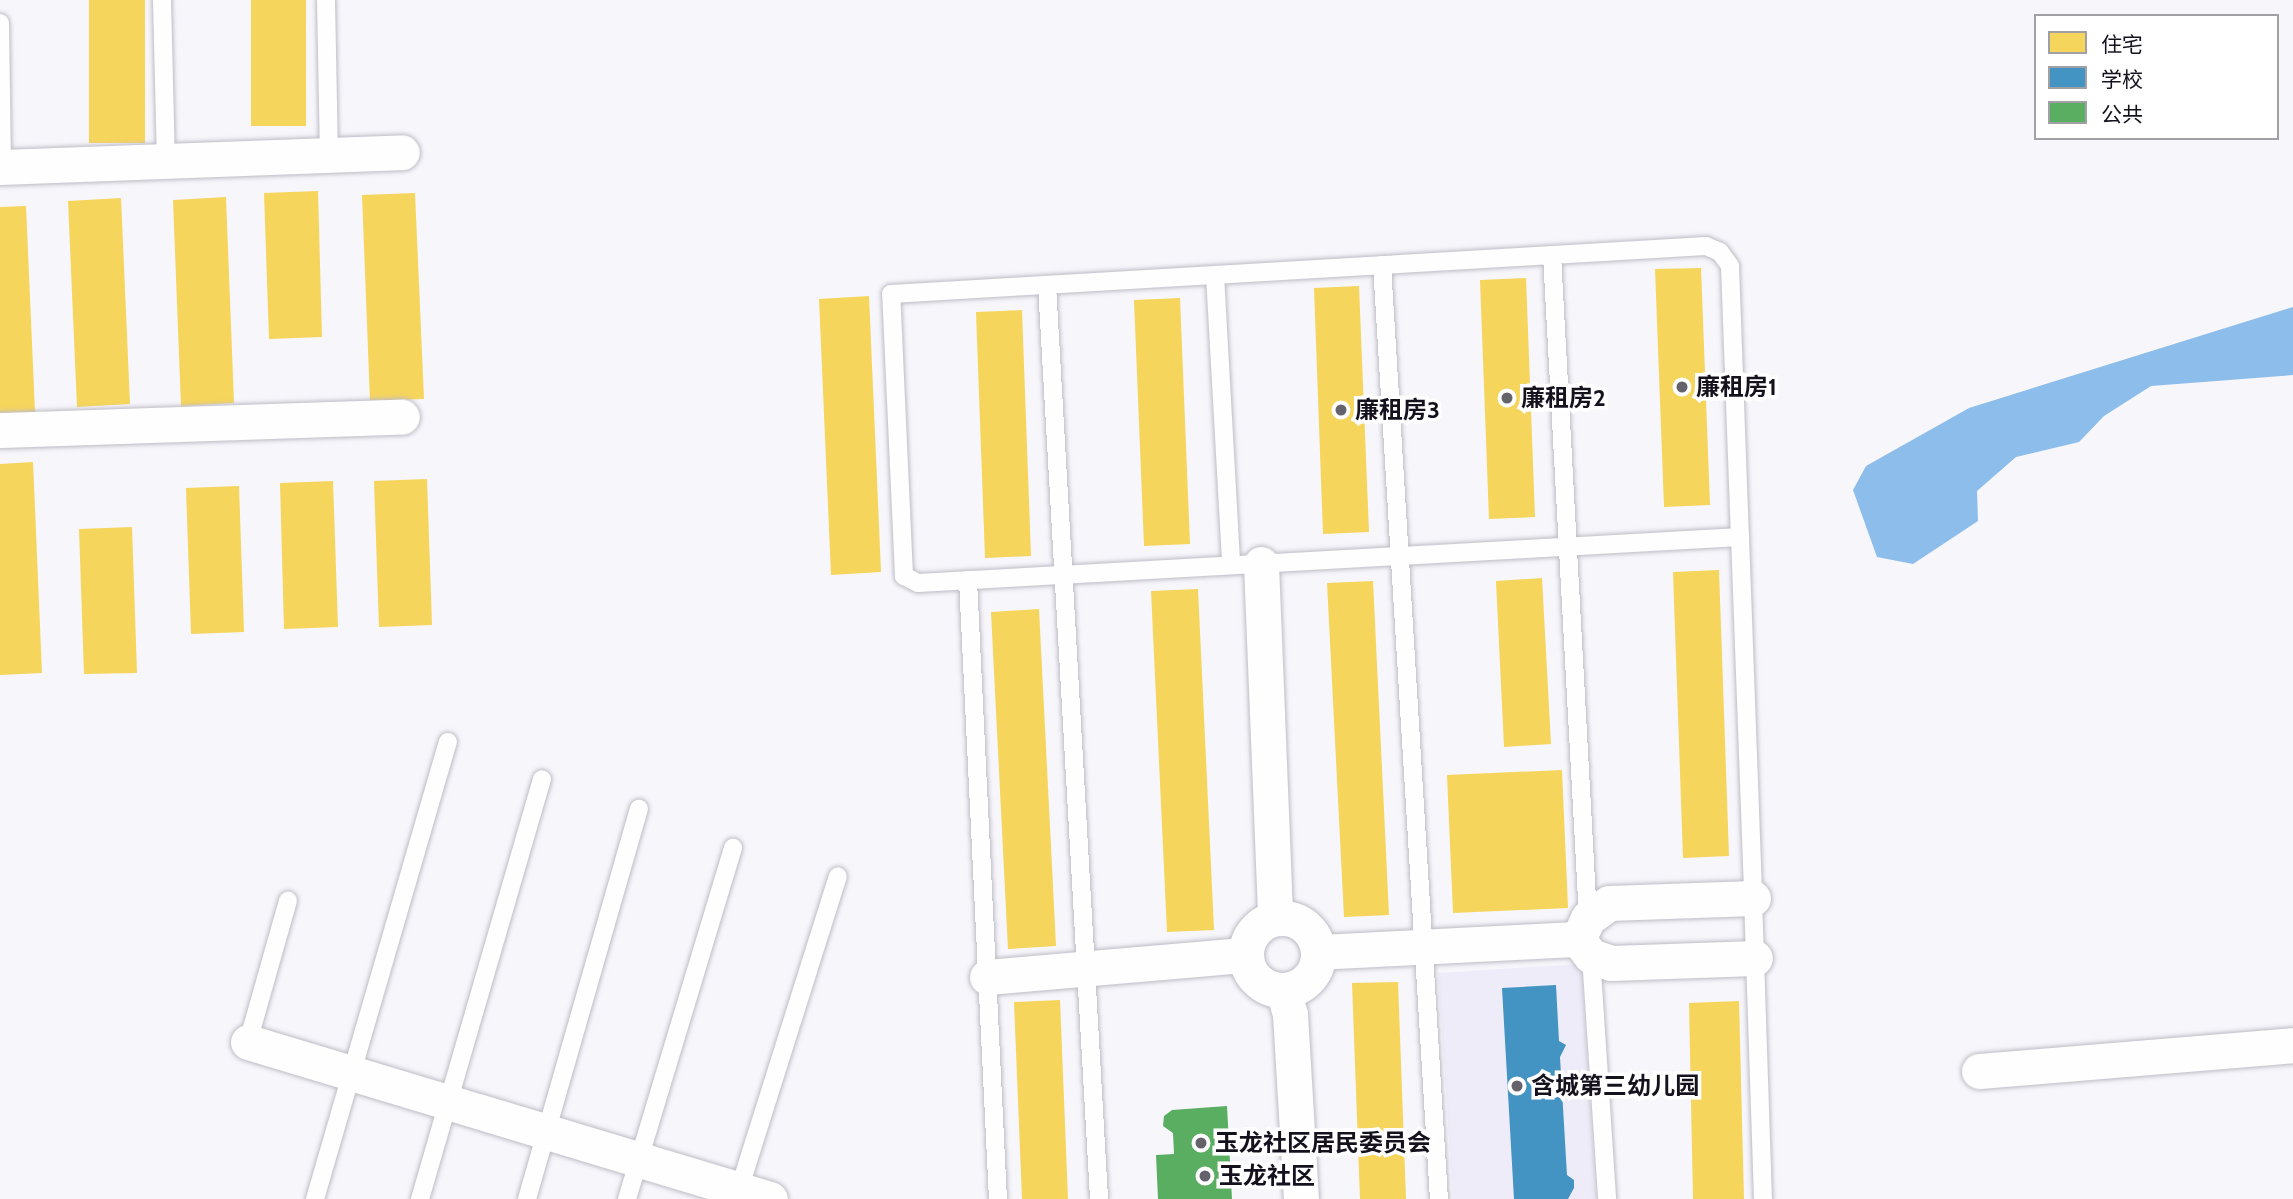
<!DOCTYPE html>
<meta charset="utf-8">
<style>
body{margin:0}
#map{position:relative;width:2293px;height:1199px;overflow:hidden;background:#f7f6fb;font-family:Cabin,"Noto Sans SC",sans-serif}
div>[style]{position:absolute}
.built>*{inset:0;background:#efecf9}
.water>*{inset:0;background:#8dbdea}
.homes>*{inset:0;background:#f6d55c}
.schools>*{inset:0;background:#4393c3}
.public>*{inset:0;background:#5aae61}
.roads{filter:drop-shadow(0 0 2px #bebcc5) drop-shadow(0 0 2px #bebcc5)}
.service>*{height:18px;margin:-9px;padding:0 9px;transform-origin:9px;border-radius:9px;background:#fefefe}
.minor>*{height:35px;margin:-17.5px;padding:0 17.5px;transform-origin:17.5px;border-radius:17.5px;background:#fefefe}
.minor>.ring{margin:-17.5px;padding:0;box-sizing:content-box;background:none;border:35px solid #fefefe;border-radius:50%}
.dots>*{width:19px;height:19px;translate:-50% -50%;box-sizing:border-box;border:4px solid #fff;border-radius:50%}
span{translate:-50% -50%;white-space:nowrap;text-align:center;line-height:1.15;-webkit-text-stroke:7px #fff;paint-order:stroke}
.poi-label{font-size:24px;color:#15121e;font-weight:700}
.left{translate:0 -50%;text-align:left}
.legend{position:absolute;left:2034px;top:14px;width:245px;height:126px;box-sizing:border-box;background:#fff;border:2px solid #a1a0a5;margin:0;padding:9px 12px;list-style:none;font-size:21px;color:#15121e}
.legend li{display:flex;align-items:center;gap:14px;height:35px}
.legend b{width:35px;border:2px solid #a1a0a5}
</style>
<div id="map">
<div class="built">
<div style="clip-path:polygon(1581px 964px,1596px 1199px,1453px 1199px,1438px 973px)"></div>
</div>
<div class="water">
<div style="clip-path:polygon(2293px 307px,2293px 375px,2151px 386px,2104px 416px,2079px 442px,2016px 457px,1977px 491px,1978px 521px,1913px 564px,1877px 557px,1853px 490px,1866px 466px,1969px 408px)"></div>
</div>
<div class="homes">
<div style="clip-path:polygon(89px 0,145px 0,145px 143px,89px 143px)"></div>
<div style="clip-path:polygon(251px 0,306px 0,306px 126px,251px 126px)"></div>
<div style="clip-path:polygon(318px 191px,322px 337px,269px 339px,264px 193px)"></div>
<div style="clip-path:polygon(415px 193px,424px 399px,370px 401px,362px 195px)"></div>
<div style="clip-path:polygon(226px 197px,234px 403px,181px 406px,173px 200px)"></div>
<div style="clip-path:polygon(121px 198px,130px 404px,77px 407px,68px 201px)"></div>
<div style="clip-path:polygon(26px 206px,35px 412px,0 413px,0 207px)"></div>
<div style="clip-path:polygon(1701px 268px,1710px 505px,1664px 507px,1655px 269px)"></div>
<div style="clip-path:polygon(1526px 278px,1535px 517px,1489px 519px,1480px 280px)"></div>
<div style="clip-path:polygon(1359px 286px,1369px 532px,1323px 534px,1314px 288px)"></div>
<div style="clip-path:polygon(869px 296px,881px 572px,831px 575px,819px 299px)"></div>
<div style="clip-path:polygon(1180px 298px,1190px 544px,1144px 546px,1134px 300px)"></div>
<div style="clip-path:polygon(1022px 310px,1031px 556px,985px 558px,976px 312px)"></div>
<div style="clip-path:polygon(33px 462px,42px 673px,0 675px,0 464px)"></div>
<div style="clip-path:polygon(427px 479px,432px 625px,379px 627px,374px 481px)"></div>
<div style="clip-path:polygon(333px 481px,338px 627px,284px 629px,280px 483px)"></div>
<div style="clip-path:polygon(239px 486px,244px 632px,191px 634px,186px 488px)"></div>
<div style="clip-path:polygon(132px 527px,137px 673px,84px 674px,79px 529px)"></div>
<div style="clip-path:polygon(1719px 570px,1729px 856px,1683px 858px,1673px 572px)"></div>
<div style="clip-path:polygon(1542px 578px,1551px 744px,1504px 747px,1496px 581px)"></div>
<div style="clip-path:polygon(1373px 581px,1389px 915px,1344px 917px,1327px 583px)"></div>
<div style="clip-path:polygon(1198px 589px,1214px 930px,1167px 932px,1151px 591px)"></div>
<div style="clip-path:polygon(1039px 609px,1056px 946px,1008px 949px,991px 612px)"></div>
<div style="clip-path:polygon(1562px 770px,1568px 908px,1453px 913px,1447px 775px)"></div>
<div style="clip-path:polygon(1398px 982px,1406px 1199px,1360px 1199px,1352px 983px)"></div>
<div style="clip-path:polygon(1060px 1000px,1068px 1199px,1022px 1199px,1014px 1002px)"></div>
<div style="clip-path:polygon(1739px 1001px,1744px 1199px,1693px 1199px,1689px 1003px)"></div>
</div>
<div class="schools">
<div style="clip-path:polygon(1556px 985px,1559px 1041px,1566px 1045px,1560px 1057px,1567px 1175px,1574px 1180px,1574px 1188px,1568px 1199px,1514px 1199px,1502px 988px)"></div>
</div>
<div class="public">
<div style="clip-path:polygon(1227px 1106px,1232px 1199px,1158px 1199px,1156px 1155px,1174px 1154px,1173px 1133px,1163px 1126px,1164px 1116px,1172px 1110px)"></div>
</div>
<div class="roads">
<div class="service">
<div style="left:162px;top:0;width:161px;rotate:88.6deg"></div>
<div style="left:326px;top:0;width:155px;rotate:88.9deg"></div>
<div style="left:0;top:23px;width:144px;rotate:89.2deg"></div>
<div style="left:1552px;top:255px;width:664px;rotate:86.89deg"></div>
<div style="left:1382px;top:265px;width:936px;rotate:86.51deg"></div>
<div style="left:1215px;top:275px;width:290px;rotate:86.8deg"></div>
<div style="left:1047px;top:285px;width:915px;rotate:86.74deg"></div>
<div style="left:1740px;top:537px;width:823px;rotate:176.8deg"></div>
<div style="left:918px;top:583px;width:16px;rotate:-153deg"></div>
<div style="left:904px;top:576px;width:282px;rotate:-92.6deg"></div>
<div style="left:891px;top:294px;width:816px;rotate:-3.37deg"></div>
<div style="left:1706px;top:246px;width:15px;rotate:23deg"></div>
<div style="left:1720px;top:252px;width:17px;rotate:54deg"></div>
<div style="left:1730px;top:266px;width:271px;rotate:87.9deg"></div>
<div style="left:1740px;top:537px;width:361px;rotate:87.9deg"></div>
<div style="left:1753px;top:898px;width:301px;rotate:88.1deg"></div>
<div style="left:968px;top:580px;width:620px;rotate:87.23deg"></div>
<div style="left:1591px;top:956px;width:244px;rotate:86.2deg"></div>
<div style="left:248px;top:1042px;width:147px;rotate:-74.2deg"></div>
<div style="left:738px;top:1193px;width:332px;rotate:-72.5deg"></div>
<div style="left:315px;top:1199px;width:476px;rotate:-73.8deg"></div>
<div style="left:420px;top:1199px;width:437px;rotate:-73.8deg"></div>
<div style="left:527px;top:1199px;width:406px;rotate:-74deg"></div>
<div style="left:627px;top:1199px;width:367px;rotate:-73.2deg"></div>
</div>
<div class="minor">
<div style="left:0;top:167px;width:402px;rotate:-2.1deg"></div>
<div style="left:0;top:430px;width:402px;rotate:-1.9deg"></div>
<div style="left:1261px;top:564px;width:354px;rotate:87.7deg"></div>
<div style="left:1753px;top:898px;width:144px;rotate:178deg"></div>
<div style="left:1609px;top:903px;width:26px;rotate:144deg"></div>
<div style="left:1588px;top:918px;width:23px;rotate:115deg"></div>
<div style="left:1578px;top:939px;width:21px;rotate:53deg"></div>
<div style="left:1591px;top:956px;width:21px;rotate:19deg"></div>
<div style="left:1611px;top:963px;width:144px;rotate:-2deg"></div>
<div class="ring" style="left:1246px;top:918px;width:37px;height:37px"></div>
<div style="left:1318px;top:952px;width:260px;rotate:-2.9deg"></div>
<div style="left:987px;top:977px;width:260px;rotate:-4.9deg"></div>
<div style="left:1283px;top:990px;width:25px;rotate:74deg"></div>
<div style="left:1290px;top:1014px;width:185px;rotate:86.6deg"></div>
<div style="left:248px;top:1042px;width:545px;rotate:16.74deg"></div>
<div style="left:1979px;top:1071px;width:315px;rotate:-4.7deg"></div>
</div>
</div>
<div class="dots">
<div style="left:1682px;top:387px;background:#64626b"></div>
<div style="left:1507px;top:398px;background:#64626b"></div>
<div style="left:1341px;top:410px;background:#64626b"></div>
<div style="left:1517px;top:1086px;background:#64626b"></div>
<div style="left:1201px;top:1143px;background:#64626b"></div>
<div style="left:1205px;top:1176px;background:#64626b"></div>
</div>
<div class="poi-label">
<span class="left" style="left:1696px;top:387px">廉租房1</span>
<span class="left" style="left:1521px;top:398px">廉租房2</span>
<span class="left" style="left:1355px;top:410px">廉租房3</span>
<span class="left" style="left:1531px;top:1086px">含城第三幼儿园</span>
<span class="left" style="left:1215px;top:1143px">玉龙社区居民委员会</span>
<span class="left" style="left:1219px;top:1176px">玉龙社区</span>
</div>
<ul class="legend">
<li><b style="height:19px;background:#f6d55c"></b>住宅</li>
<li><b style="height:19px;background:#4393c3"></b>学校</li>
<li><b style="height:19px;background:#5aae61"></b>公共</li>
</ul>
</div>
